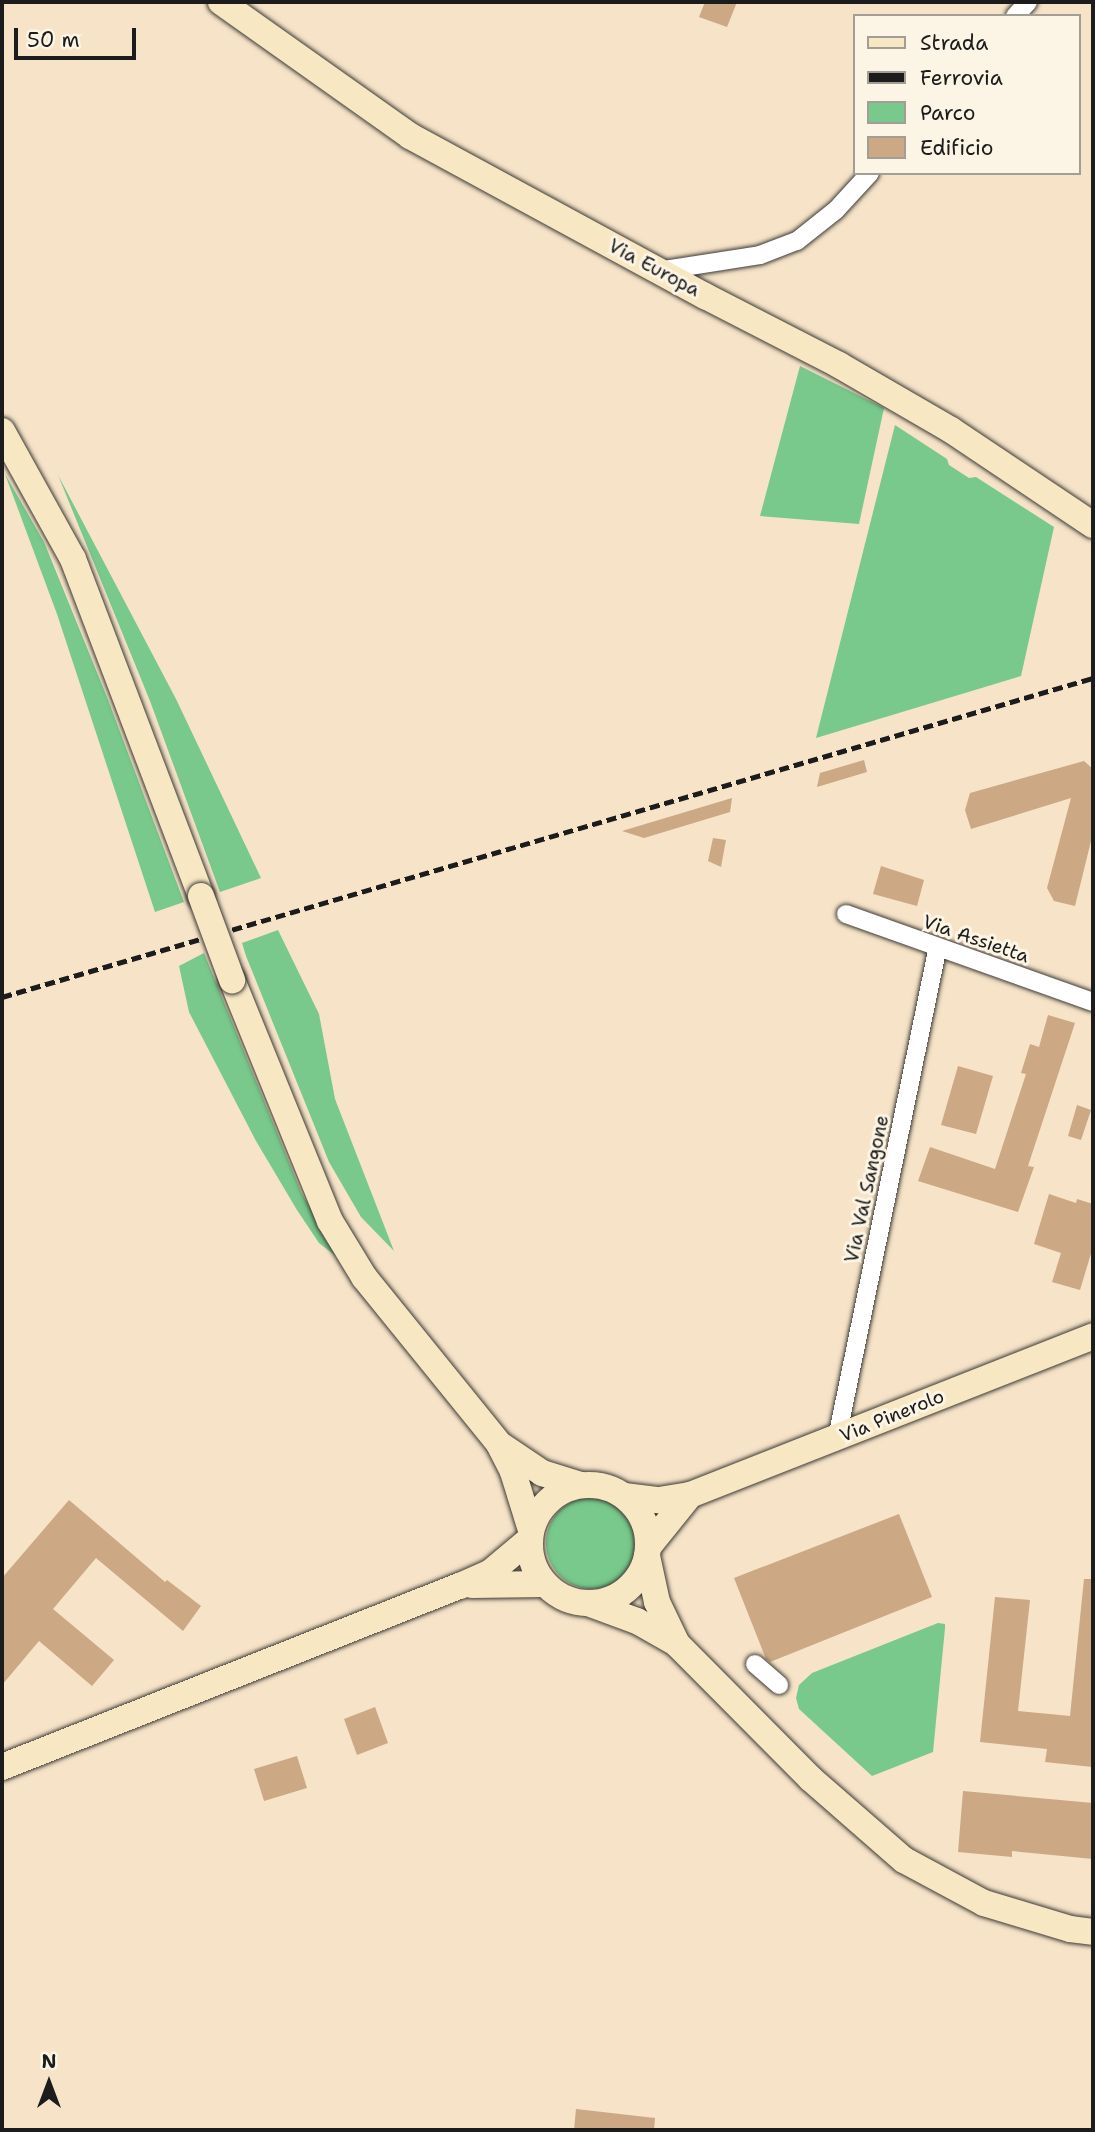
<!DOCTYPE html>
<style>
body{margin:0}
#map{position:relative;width:1095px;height:2132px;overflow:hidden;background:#f6e3c8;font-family:"Shantell Sans",sans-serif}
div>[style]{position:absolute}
.green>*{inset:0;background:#78c98b}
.round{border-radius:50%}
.building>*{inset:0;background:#cca884}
.roads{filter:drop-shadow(0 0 2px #3d3a36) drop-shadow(0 0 2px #3d3a36)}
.street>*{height:18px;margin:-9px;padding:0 9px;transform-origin:9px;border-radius:9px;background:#fff}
.secondary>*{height:26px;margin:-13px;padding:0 13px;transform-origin:13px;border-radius:13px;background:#f7e8c3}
.secondary>.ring{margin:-13px;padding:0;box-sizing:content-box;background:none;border:26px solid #f7e8c3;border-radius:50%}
.rail>*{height:5px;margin-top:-2.5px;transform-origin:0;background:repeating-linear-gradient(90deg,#1c1c1c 0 10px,transparent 0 15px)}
.bridges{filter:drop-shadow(0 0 2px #3d3a36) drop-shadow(0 0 2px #3d3a36)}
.secondary-bridge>*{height:26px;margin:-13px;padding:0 13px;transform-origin:13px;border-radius:13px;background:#f7e8c3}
span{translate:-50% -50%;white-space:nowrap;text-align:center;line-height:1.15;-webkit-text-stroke:6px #fcf5e5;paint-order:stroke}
.street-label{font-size:19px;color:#1c1c1c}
.frame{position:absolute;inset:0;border:4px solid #1c1c1c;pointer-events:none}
.legend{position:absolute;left:853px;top:14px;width:228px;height:161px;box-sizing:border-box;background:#fcf5e5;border:2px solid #a29e95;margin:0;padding:9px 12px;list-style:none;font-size:21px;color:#1c1c1c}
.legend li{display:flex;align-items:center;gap:14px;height:35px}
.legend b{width:35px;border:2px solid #a29e95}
.north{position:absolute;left:14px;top:2048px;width:70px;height:70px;-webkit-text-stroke:5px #fcf5e5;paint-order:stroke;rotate:0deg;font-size:19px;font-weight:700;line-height:28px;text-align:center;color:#1c1c1c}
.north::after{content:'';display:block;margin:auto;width:24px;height:32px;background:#1c1c1c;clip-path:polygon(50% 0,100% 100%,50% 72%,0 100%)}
.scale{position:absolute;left:14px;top:28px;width:122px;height:32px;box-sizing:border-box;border:4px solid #1c1c1c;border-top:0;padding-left:9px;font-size:21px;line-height:24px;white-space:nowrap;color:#1c1c1c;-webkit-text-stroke:5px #fcf5e5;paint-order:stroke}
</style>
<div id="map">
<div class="green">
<div style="clip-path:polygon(800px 366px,884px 408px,859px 524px,760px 516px)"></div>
<div style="clip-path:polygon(895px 425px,947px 459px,949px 465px,969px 478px,976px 477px,1054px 527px,1021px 676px,816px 738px)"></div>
<div style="clip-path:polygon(5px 474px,44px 542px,107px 697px,184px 902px,155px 912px,57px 614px)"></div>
<div style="clip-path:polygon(58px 475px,176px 699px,261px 878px,220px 892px,150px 701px)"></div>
<div style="clip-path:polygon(278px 930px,319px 1014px,335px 1099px,394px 1251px,361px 1217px,329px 1162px,246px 956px,242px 943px)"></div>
<div style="clip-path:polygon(204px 953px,302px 1194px,342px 1261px,319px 1243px,297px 1210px,256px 1141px,189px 1012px,179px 966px)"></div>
<div class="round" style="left:546px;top:1497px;width:92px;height:92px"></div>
<div style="clip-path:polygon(938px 1623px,945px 1624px,945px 1628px,933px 1752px,872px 1776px,799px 1709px,796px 1698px,799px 1685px,812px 1673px)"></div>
</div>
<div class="building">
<div style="clip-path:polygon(705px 2px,737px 2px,727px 27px,699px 17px)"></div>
<div style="clip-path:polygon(864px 760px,867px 772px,817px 787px,820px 773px)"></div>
<div style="clip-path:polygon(1084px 761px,1093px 769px,1093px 833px,1075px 906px,1054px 901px,1047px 888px,1071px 798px,971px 829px,965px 810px,970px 793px)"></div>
<div style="clip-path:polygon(732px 798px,730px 812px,644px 838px,622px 831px)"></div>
<div style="clip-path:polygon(713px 838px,726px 840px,721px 867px,708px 861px)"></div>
<div style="clip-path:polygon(881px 866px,924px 880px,917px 906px,873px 894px)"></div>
<div style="clip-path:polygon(1048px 1015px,1075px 1023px,1028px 1166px,1034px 1167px,1018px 1212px,918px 1181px,930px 1147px,995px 1169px,1026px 1074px,1021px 1073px,1030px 1044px,1039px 1047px)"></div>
<div style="clip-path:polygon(958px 1066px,993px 1076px,976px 1134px,941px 1125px)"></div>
<div style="clip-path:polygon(1077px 1105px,1091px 1110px,1081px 1140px,1068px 1136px)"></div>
<div style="clip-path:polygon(1049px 1194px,1076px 1203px,1077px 1199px,1093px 1204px,1093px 1247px,1080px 1290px,1052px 1282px,1061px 1253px,1034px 1244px)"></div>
<div style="clip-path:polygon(69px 1500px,165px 1582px,167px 1580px,201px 1606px,183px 1631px,96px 1558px,53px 1609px,114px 1660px,92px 1686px,39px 1641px,2px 1685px,2px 1578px)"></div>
<div style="clip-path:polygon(899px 1514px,932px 1597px,770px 1662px,766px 1659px,734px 1578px)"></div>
<div style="clip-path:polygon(1084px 1579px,1093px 1579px,1093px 1767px,1045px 1762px,1047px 1749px,980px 1742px,995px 1597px,1030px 1600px,1018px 1711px,1070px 1716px)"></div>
<div style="clip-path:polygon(375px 1707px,388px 1743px,357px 1755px,344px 1719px)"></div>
<div style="clip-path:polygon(297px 1756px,307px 1788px,264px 1801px,254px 1769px)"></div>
<div style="clip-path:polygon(963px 1791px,1093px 1803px,1093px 1859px,1012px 1851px,1012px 1857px,958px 1852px)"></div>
<div style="clip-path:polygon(576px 2109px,655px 2118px,654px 2130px,574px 2130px)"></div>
</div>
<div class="roads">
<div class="street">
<div style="left:1015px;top:16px;width:19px;rotate:-47deg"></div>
<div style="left:658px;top:271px;width:103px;rotate:-8.9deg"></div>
<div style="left:760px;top:255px;width:40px;rotate:-21deg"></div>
<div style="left:797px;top:241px;width:50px;rotate:-38.5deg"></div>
<div style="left:836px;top:210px;width:50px;rotate:-47.4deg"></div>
<div style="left:846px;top:914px;width:262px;rotate:19.6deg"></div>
<div style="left:837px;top:1438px;width:499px;rotate:-78.4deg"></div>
<div style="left:755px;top:1664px;width:32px;rotate:41deg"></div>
</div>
<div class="secondary">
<div style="left:221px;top:2px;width:232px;rotate:35.3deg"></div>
<div style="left:410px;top:136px;width:336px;rotate:28.5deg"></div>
<div style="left:705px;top:296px;width:151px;rotate:27.2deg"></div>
<div style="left:839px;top:365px;width:129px;rotate:30.1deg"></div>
<div style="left:951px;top:430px;width:171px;rotate:33.8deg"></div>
<div style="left:2px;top:431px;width:146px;rotate:61deg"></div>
<div style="left:73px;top:559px;width:360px;rotate:69.2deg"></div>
<div style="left:232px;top:980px;width:260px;rotate:67.9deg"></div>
<div style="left:330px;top:1221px;width:66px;rotate:58.7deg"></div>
<div style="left:364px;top:1277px;width:215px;rotate:51deg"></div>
<div style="left:499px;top:1444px;width:31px;rotate:63deg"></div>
<div style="left:513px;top:1472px;width:61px;rotate:72.8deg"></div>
<div style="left:502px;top:1446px;width:48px;rotate:34deg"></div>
<div style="left:542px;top:1473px;width:41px;rotate:17.1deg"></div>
<div class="ring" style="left:530px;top:1485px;width:92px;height:92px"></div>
<div style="left:624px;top:1496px;width:35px;rotate:7deg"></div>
<div style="left:659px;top:1500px;width:31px;rotate:-9deg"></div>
<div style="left:690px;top:1495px;width:433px;rotate:-21.5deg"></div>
<div style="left:648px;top:1547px;width:67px;rotate:-51.1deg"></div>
<div style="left:647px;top:1556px;width:47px;rotate:77.7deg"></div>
<div style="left:657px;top:1602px;width:47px;rotate:64.5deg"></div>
<div style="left:677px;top:1644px;width:190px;rotate:45.2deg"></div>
<div style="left:811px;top:1779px;width:123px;rotate:41.1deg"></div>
<div style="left:904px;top:1860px;width:91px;rotate:28.3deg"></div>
<div style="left:984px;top:1903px;width:90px;rotate:16.8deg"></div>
<div style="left:1070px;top:1929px;width:23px;rotate:7deg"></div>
<div style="left:472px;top:1585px;width:73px;rotate:-0.8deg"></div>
<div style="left:588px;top:1603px;width:52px;rotate:20.2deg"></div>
<div style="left:637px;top:1621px;width:45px;rotate:29.4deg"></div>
<div style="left:2px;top:1767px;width:492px;rotate:-21.6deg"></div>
<div style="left:460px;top:1586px;width:34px;rotate:-24deg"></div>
<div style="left:491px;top:1572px;width:51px;rotate:-40.2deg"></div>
</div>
</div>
<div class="rail">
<div style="left:2px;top:997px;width:1137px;rotate:-16.3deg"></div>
</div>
<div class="bridges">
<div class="secondary-bridge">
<div style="left:201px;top:896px;width:90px;rotate:69.7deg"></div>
</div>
</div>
<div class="street-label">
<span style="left:654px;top:268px;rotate:28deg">Via Europa</span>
<span style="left:976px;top:939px;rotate:19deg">Via Assietta</span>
<span style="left:867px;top:1189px;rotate:-78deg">Via Val Sangone</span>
<span style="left:892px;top:1416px;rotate:-22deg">Via Pinerolo</span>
</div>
<div class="frame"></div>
<ul class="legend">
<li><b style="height:9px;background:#f7e8c3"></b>Strada</li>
<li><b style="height:9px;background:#1c1c1c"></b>Ferrovia</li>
<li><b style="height:19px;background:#78c98b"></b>Parco</li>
<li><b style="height:19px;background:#cca884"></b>Edificio</li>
</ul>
<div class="north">N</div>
<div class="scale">50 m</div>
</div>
